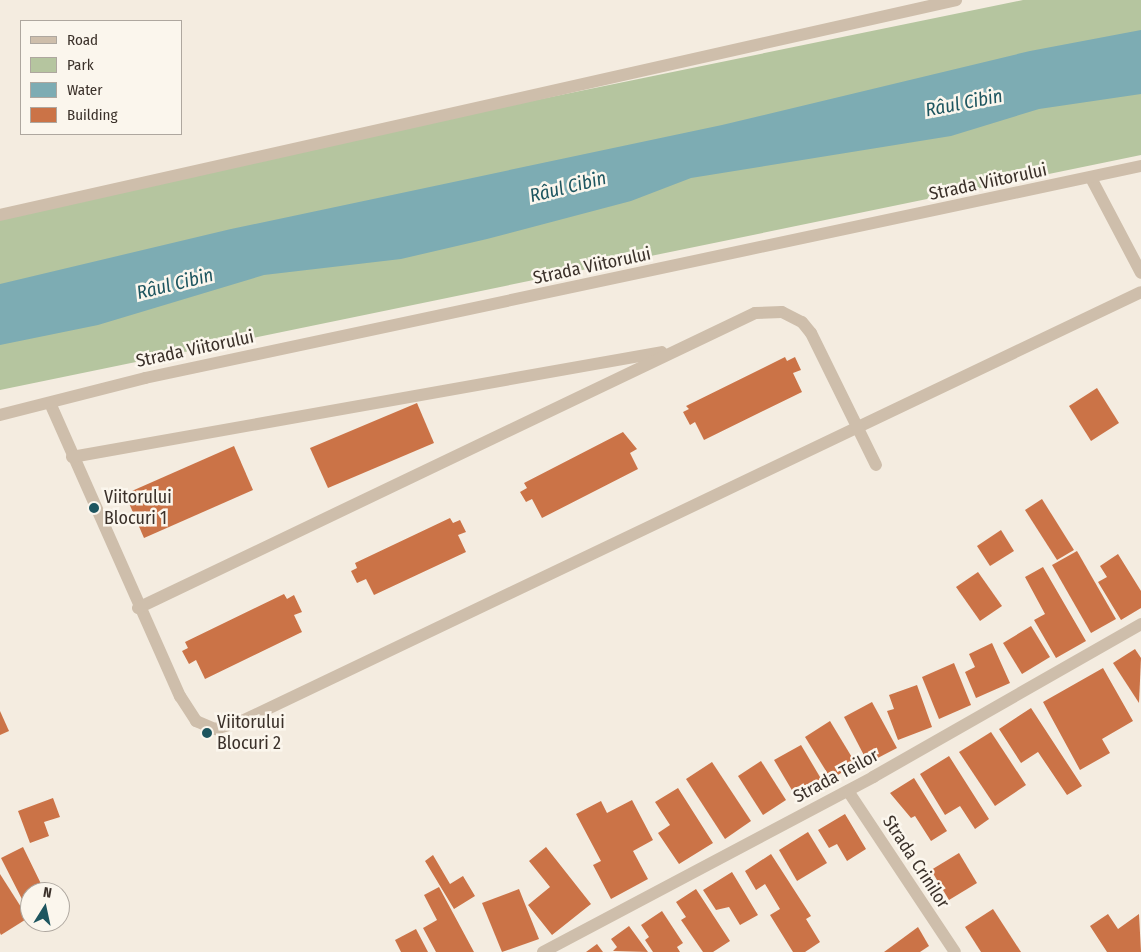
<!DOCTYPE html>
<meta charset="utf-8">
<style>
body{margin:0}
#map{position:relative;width:1141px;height:952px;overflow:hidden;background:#f4ece0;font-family:"Fira Sans Condensed",sans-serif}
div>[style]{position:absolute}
.green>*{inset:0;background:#b5c59f}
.water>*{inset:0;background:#7dacb3}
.building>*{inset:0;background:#cb7347}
.minor>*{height:12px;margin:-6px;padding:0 6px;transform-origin:6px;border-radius:6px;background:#cebeab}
.dots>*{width:14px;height:14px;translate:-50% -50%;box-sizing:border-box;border:2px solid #fbf6ed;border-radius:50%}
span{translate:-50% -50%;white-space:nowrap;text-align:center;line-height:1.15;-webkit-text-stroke:5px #fbf6ed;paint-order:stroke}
.street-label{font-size:18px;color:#3b312a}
.poi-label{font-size:18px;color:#3b312a}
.left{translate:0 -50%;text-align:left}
.water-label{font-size:19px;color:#1d555f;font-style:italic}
.legend{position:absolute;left:20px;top:20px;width:162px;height:115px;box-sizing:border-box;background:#fbf6ed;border:1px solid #aea79f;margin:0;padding:6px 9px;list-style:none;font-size:15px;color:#3b312a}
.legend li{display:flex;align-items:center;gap:10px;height:25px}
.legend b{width:25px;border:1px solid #aea79f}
.north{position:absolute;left:20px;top:882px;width:50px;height:50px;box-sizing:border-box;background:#fbf6ed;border:1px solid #aea79f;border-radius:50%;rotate:10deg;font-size:14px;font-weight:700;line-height:20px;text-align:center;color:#3b312a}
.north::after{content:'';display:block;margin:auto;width:18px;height:22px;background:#1d555f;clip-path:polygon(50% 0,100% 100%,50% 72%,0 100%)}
</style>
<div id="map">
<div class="green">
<div style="clip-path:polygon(1023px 0,1141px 0,1141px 155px,0 390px,0 210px)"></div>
</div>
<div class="water">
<div style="clip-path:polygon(1141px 30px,1141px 94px,1039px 109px,951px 136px,691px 178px,631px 201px,487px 239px,401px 259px,264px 275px,98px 325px,0 345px,0 284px,231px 229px,722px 125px,1030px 51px)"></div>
</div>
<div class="building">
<div style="clip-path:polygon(785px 357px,787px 361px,795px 357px,801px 370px,793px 373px,802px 392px,704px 440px,695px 422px,690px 425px,683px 412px,689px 409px,686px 406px)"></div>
<div style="clip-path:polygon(1097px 388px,1119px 423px,1091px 441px,1069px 406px)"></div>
<div style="clip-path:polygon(417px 403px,434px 443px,328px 488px,310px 448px)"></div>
<div style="clip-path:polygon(623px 432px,637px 449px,630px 453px,638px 469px,542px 518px,532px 499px,526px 502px,520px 492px,527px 488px,524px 483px)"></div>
<div style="clip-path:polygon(234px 446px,253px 490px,144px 538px,125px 494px)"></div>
<div style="clip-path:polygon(1042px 499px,1074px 550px,1057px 560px,1025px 510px)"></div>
<div style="clip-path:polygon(450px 518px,453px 523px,460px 520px,466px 532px,458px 535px,466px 552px,374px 595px,366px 579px,357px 583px,351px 571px,357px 568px,355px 563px)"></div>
<div style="clip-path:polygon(1001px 530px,1014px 551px,990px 566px,977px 546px)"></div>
<div style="clip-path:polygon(1077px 551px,1116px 619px,1091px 633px,1052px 565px)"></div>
<div style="clip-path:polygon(1118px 554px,1141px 591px,1141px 608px,1121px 620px,1098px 582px,1107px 577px,1100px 566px)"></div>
<div style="clip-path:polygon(1043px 567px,1086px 641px,1056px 658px,1034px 620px,1045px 614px,1025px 577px)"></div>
<div style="clip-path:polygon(978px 572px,1002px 606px,980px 621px,956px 587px)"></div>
<div style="clip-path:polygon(284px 594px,287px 599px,294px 595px,302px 612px,294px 615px,302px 632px,205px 679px,196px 660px,189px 664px,182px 651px,188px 648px,185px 642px)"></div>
<div style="clip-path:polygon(1031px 626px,1050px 657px,1022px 674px,1003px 643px)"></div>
<div style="clip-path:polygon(992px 643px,1010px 683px,976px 698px,965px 672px,975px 667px,969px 654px)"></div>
<div style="clip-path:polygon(1135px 649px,1141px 658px,1139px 703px,1113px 663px)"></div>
<div style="clip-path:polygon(954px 663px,971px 705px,939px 719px,922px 677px)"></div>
<div style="clip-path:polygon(1103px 668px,1133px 721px,1102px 739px,1110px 753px,1080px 770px,1043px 702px)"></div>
<div style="clip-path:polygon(917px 685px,932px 727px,898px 740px,887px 711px,894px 709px,889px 695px)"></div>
<div style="clip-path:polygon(872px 702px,897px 748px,868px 763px,844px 717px)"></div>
<div style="clip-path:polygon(1031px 708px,1082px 786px,1067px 795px,1038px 752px,1021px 763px,999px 729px)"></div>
<div style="clip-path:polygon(0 711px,9px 731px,0 735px)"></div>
<div style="clip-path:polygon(830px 721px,856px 764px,831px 779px,805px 737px)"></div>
<div style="clip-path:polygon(991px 732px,1026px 785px,995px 806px,959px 752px)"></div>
<div style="clip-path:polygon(801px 745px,823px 782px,796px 797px,774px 760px)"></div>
<div style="clip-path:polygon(949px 756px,989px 819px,975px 829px,960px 806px,945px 815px,920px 774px)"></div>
<div style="clip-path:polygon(761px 761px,786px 800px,763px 815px,738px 776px)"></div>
<div style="clip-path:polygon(712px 762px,751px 821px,725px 839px,686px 779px)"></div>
<div style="clip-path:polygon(914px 778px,947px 831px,931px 841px,915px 816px,911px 818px,890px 793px)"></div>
<div style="clip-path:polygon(678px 788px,713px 843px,679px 864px,658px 833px,670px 825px,655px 802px)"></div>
<div style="clip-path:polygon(53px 798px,60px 817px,44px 822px,49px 836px,30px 843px,18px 811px)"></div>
<div style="clip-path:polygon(632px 800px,653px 840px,633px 851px,648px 879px,611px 899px,593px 865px,601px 861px,576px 814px,601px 801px,607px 813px)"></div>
<div style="clip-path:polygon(845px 814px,866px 849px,847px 861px,837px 844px,829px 848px,818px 830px)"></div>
<div style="clip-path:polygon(808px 832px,827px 863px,797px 881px,779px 850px)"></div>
<div style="clip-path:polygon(23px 847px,45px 892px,30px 892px,27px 909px,1px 858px)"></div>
<div style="clip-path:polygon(546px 847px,591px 904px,552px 935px,528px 905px,550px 887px,529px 861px)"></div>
<div style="clip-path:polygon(959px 853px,977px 883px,949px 900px,931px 870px)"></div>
<div style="clip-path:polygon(771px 854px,811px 916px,806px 919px,820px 942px,805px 952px,793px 952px,770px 915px,780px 909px,765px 884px,756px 890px,745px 871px)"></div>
<div style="clip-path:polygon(433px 855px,450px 884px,463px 876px,475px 896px,454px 909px,425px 861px)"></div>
<div style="clip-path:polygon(732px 872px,758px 915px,740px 925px,729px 907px,716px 910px,703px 890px)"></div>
<div style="clip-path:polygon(0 874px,28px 918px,1px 935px,0 933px)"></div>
<div style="clip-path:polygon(439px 887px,474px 952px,436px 952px,423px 928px,437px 920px,424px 895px)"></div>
<div style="clip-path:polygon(519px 889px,539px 939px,502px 952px,482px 903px)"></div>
<div style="clip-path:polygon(696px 889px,730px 941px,713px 952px,703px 952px,681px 920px,686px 917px,676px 902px)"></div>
<div style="clip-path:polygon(993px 909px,1021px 952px,981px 952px,965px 927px)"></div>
<div style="clip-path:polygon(662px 911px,683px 943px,677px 947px,680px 952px,653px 952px,645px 940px,649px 937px,641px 925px)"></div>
<div style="clip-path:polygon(1108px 914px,1118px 929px,1139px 914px,1141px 952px,1107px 952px,1090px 926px)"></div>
<div style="clip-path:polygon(629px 926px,648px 952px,613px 951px,617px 947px,611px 939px)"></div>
<div style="clip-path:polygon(918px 927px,929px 946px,920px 952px,884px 952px)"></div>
<div style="clip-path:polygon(416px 929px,428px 952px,401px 952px,395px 940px)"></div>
<div style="clip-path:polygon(597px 944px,603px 952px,586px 952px)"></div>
</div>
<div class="minor">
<div style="left:1091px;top:178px;width:107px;rotate:62.2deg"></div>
<div style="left:0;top:215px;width:980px;rotate:-12.67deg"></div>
<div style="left:50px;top:403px;width:321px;rotate:66.1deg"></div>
<div style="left:180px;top:696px;width:30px;rotate:57deg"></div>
<div style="left:196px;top:721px;width:21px;rotate:23deg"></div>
<div style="left:215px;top:729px;width:26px;rotate:-16deg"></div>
<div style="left:240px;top:722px;width:998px;rotate:-25.51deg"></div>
<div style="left:0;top:415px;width:150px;rotate:-14.3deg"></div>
<div style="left:145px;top:378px;width:1018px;rotate:-12.02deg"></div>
<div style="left:72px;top:457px;width:599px;rotate:-10.09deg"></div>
<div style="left:138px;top:608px;width:684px;rotate:-25.55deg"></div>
<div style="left:755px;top:313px;width:27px;rotate:-2deg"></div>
<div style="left:782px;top:312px;width:22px;rotate:27deg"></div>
<div style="left:802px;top:322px;width:14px;rotate:51deg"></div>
<div style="left:811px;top:333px;width:147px;rotate:63.8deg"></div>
<div style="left:848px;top:791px;width:193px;rotate:56.4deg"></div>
<div style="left:543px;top:952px;width:374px;rotate:-27.9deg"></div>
<div style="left:873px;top:777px;width:309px;rotate:-29.7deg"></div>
</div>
<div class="dots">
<div style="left:94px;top:508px;background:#1d555f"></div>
<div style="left:207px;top:733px;background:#1d555f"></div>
</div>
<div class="street-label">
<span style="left:988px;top:182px;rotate:-12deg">Strada Viitorului</span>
<span style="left:592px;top:266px;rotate:-12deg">Strada Viitorului</span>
<span style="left:195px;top:349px;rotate:-12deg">Strada Viitorului</span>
<span style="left:836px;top:776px;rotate:-28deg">Strada Teilor</span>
<span style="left:916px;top:862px;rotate:57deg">Strada Crinilor</span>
</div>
<div class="poi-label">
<span class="left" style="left:104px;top:508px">Viitorului<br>Blocuri 1</span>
<span class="left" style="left:217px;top:733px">Viitorului<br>Blocuri 2</span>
</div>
<div class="water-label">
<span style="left:964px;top:103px;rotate:-11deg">Râul Cibin</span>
<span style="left:568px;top:187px;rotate:-14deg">Râul Cibin</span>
<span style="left:175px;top:284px;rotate:-14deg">Râul Cibin</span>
</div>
<ul class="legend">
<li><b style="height:6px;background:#cebeab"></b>Road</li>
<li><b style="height:14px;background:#b5c59f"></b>Park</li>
<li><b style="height:14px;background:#7dacb3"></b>Water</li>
<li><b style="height:14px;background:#cb7347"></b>Building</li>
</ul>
<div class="north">N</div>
</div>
